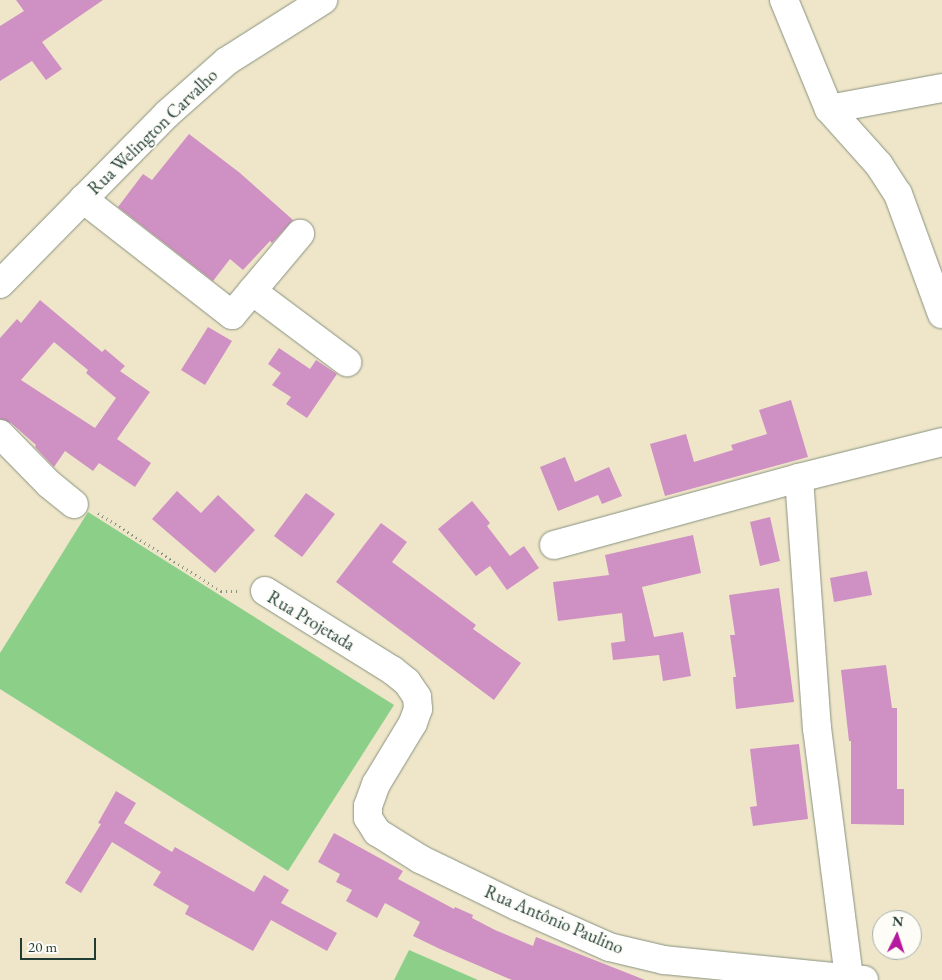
<!DOCTYPE html>
<meta charset="utf-8">
<style>
body{margin:0}
#map{position:relative;width:942px;height:980px;overflow:hidden;background:#efe6ca;font-family:"EB Garamond",serif}
div>[style]{position:absolute}
.green>*{inset:0;background:#8bcf88}
.building>*{inset:0;background:#cf90c3}
.path>*{height:3px;margin-top:-1.5px;transform-origin:0;background:repeating-linear-gradient(90deg,#87927f 0 1px,transparent 0 5px)}
.roads{filter:drop-shadow(0 0 1px #87927f) drop-shadow(0 0 1px #87927f)}
.minor>*{height:28px;margin:-14px;padding:0 14px;transform-origin:14px;border-radius:14px;background:#fff}
span{translate:-50% -50%;white-space:nowrap;text-align:center;line-height:1.15;-webkit-text-stroke:4px #fdfcf7;paint-order:stroke}
.street-label{font-size:18px;color:#1f3d34}
.north{position:absolute;left:872px;top:910px;width:50px;height:50px;box-sizing:border-box;background:#fdfcf7;border:1px solid #a4b0a9;border-radius:50%;rotate:4deg;font-size:14px;font-weight:700;line-height:20px;text-align:center;color:#1f3d34}
.north::after{content:'';display:block;margin:auto;width:18px;height:22px;background:#b5179e;clip-path:polygon(50% 0,100% 100%,50% 72%,0 100%)}
.scale{position:absolute;left:20px;top:938px;width:76px;height:22px;box-sizing:border-box;border:2px solid #1f3d34;border-top:0;padding-left:6px;font-size:15px;line-height:18px;white-space:nowrap;color:#1f3d34;-webkit-text-stroke:4px #fdfcf7;paint-order:stroke}
</style>
<div id="map">
<div class="green">
<div style="clip-path:polygon(88px 512px,394px 705px,288px 871px,0 689px,0 653px)"></div>
<div style="clip-path:polygon(409px 950px,478px 980px,394px 980px)"></div>
</div>
<div class="building">
<div style="clip-path:polygon(16px 0,103px 0,42px 42px,62px 69px,46px 80px,32px 61px,0 81px,0 26px,24px 11px)"></div>
<div style="clip-path:polygon(189px 134px,240px 173px,293px 220px,272px 243px,270px 241px,243px 270px,230px 259px,213px 281px,118px 207px,143px 174px,152px 180px)"></div>
<div style="clip-path:polygon(evenodd,40px 300px,102px 352px,105px 349px,125px 366px,120px 371px,150px 392px,117px 439px,151px 463px,135px 487px,99px 463px,93px 471px,65px 451px,54px 467px,35px 447px,36px 445px,11px 423px,0 419px,0 338px,17px 319px,21px 323px,40px 300px,54px 342px,88px 370px,86px 373px,116px 398px,95px 428px,21px 380px,54px 342px)"></div>
<div style="clip-path:polygon(208px 327px,232px 341px,205px 385px,181px 370px)"></div>
<div style="clip-path:polygon(279px 348px,310px 369px,316px 360px,337px 374px,307px 418px,286px 404px,291px 397px,272px 385px,281px 373px,268px 364px)"></div>
<div style="clip-path:polygon(791px 400px,808px 457px,665px 496px,650px 444px,686px 434px,694px 462px,733px 450px,731px 445px,767px 434px,759px 410px)"></div>
<div style="clip-path:polygon(565px 457px,575px 482px,609px 467px,622px 496px,602px 504px,598px 495px,558px 511px,540px 467px)"></div>
<div style="clip-path:polygon(177px 491px,201px 513px,218px 495px,255px 530px,215px 573px,152px 519px)"></div>
<div style="clip-path:polygon(306px 493px,335px 514px,302px 557px,274px 536px)"></div>
<div style="clip-path:polygon(472px 501px,490px 523px,487px 526px,510px 556px,524px 546px,539px 568px,507px 590px,490px 566px,476px 576px,438px 529px)"></div>
<div style="clip-path:polygon(770px 517px,780px 561px,760px 566px,750px 522px)"></div>
<div style="clip-path:polygon(381px 523px,407px 542px,392px 562px,476px 625px,473px 629px,521px 663px,494px 700px,336px 582px)"></div>
<div style="clip-path:polygon(693px 535px,701px 573px,642px 587px,654px 637px,683px 632px,691px 676px,663px 681px,659px 655px,613px 660px,611px 643px,625px 641px,622px 613px,558px 621px,553px 582px,609px 575px,605px 555px)"></div>
<div style="clip-path:polygon(867px 571px,872px 595px,834px 602px,830px 578px)"></div>
<div style="clip-path:polygon(779px 588px,794px 702px,736px 709px,733px 677px,736px 677px,730px 635px,735px 635px,729px 595px)"></div>
<div style="clip-path:polygon(886px 665px,892px 708px,897px 708px,897px 789px,904px 789px,904px 825px,851px 824px,851px 741px,849px 741px,841px 670px)"></div>
<div style="clip-path:polygon(799px 744px,808px 819px,753px 826px,750px 807px,757px 806px,750px 749px)"></div>
<div style="clip-path:polygon(116px 791px,136px 803px,124px 823px,172px 852px,175px 847px,254px 892px,264px 875px,289px 890px,281px 903px,337px 933px,327px 951px,271px 920px,253px 951px,185px 914px,189px 906px,153px 885px,161px 872px,112px 842px,81px 893px,65px 883px,101px 824px,98px 823px)"></div>
<div style="clip-path:polygon(334px 833px,403px 871px,398px 879px,454px 909px,455px 907px,473px 915px,472px 918px,495px 930px,533px 946px,536px 937px,645px 980px,512px 980px,440px 949px,413px 936px,420px 922px,385px 903px,377px 918px,346px 901px,352px 890px,336px 882px,340px 874px,318px 862px)"></div>
</div>
<div class="path">
<div style="left:98px;top:513px;width:146px;rotate:32.4deg"></div>
<div style="left:221px;top:591px;width:18px"></div>
</div>
<div class="roads">
<div class="minor">
<div style="left:784px;top:0;width:118px;rotate:67.6deg"></div>
<div style="left:829px;top:109px;width:75px;rotate:48.2deg"></div>
<div style="left:879px;top:165px;width:35px;rotate:57deg"></div>
<div style="left:898px;top:194px;width:128px;rotate:69.9deg"></div>
<div style="left:829px;top:109px;width:115px;rotate:-10.5deg"></div>
<div style="left:83px;top:199px;width:189px;rotate:37.9deg"></div>
<div style="left:232px;top:315px;width:106px;rotate:-50deg"></div>
<div style="left:0;top:284px;width:238px;rotate:-45.5deg"></div>
<div style="left:167px;top:114px;width:80px;rotate:-41.5deg"></div>
<div style="left:227px;top:61px;width:114px;rotate:-32.4deg"></div>
<div style="left:252px;top:291px;width:119px;rotate:36.8deg"></div>
<div style="left:0;top:434px;width:70px;rotate:45.6deg"></div>
<div style="left:49px;top:484px;width:32px;rotate:39deg"></div>
<div style="left:799px;top:478px;width:251px;rotate:85.9deg"></div>
<div style="left:817px;top:728px;width:252px;rotate:82.7deg"></div>
<div style="left:554px;top:545px;width:254px;rotate:-15.3deg"></div>
<div style="left:799px;top:478px;width:147px;rotate:-14.1deg"></div>
<div style="left:265px;top:591px;width:150px;rotate:31.9deg"></div>
<div style="left:392px;top:670px;width:19px;rotate:39deg"></div>
<div style="left:407px;top:682px;width:18px;rotate:56deg"></div>
<div style="left:417px;top:697px;width:12px;rotate:85deg"></div>
<div style="left:418px;top:709px;width:15px;rotate:110deg"></div>
<div style="left:413px;top:723px;width:71px;rotate:121.2deg"></div>
<div style="left:376px;top:784px;width:23px;rotate:110deg"></div>
<div style="left:368px;top:806px;width:12px;rotate:90deg"></div>
<div style="left:368px;top:818px;width:17px;rotate:57deg"></div>
<div style="left:377px;top:832px;width:51px;rotate:32.1deg"></div>
<div style="left:420px;top:859px;width:108px;rotate:25.9deg"></div>
<div style="left:517px;top:906px;width:101px;rotate:24deg"></div>
<div style="left:609px;top:947px;width:57px;rotate:13.3deg"></div>
<div style="left:664px;top:960px;width:201px;rotate:5.7deg"></div>
</div>
</div>
<div class="street-label">
<span style="left:153px;top:132px;rotate:-44deg">Rua Welington Carvalho</span>
<span style="left:311px;top:621px;rotate:31deg">Rua Projetada</span>
<span style="left:554px;top:920px;rotate:23deg">Rua Antônio Paulino</span>
</div>
<div class="north">N</div>
<div class="scale">20 m</div>
</div>
